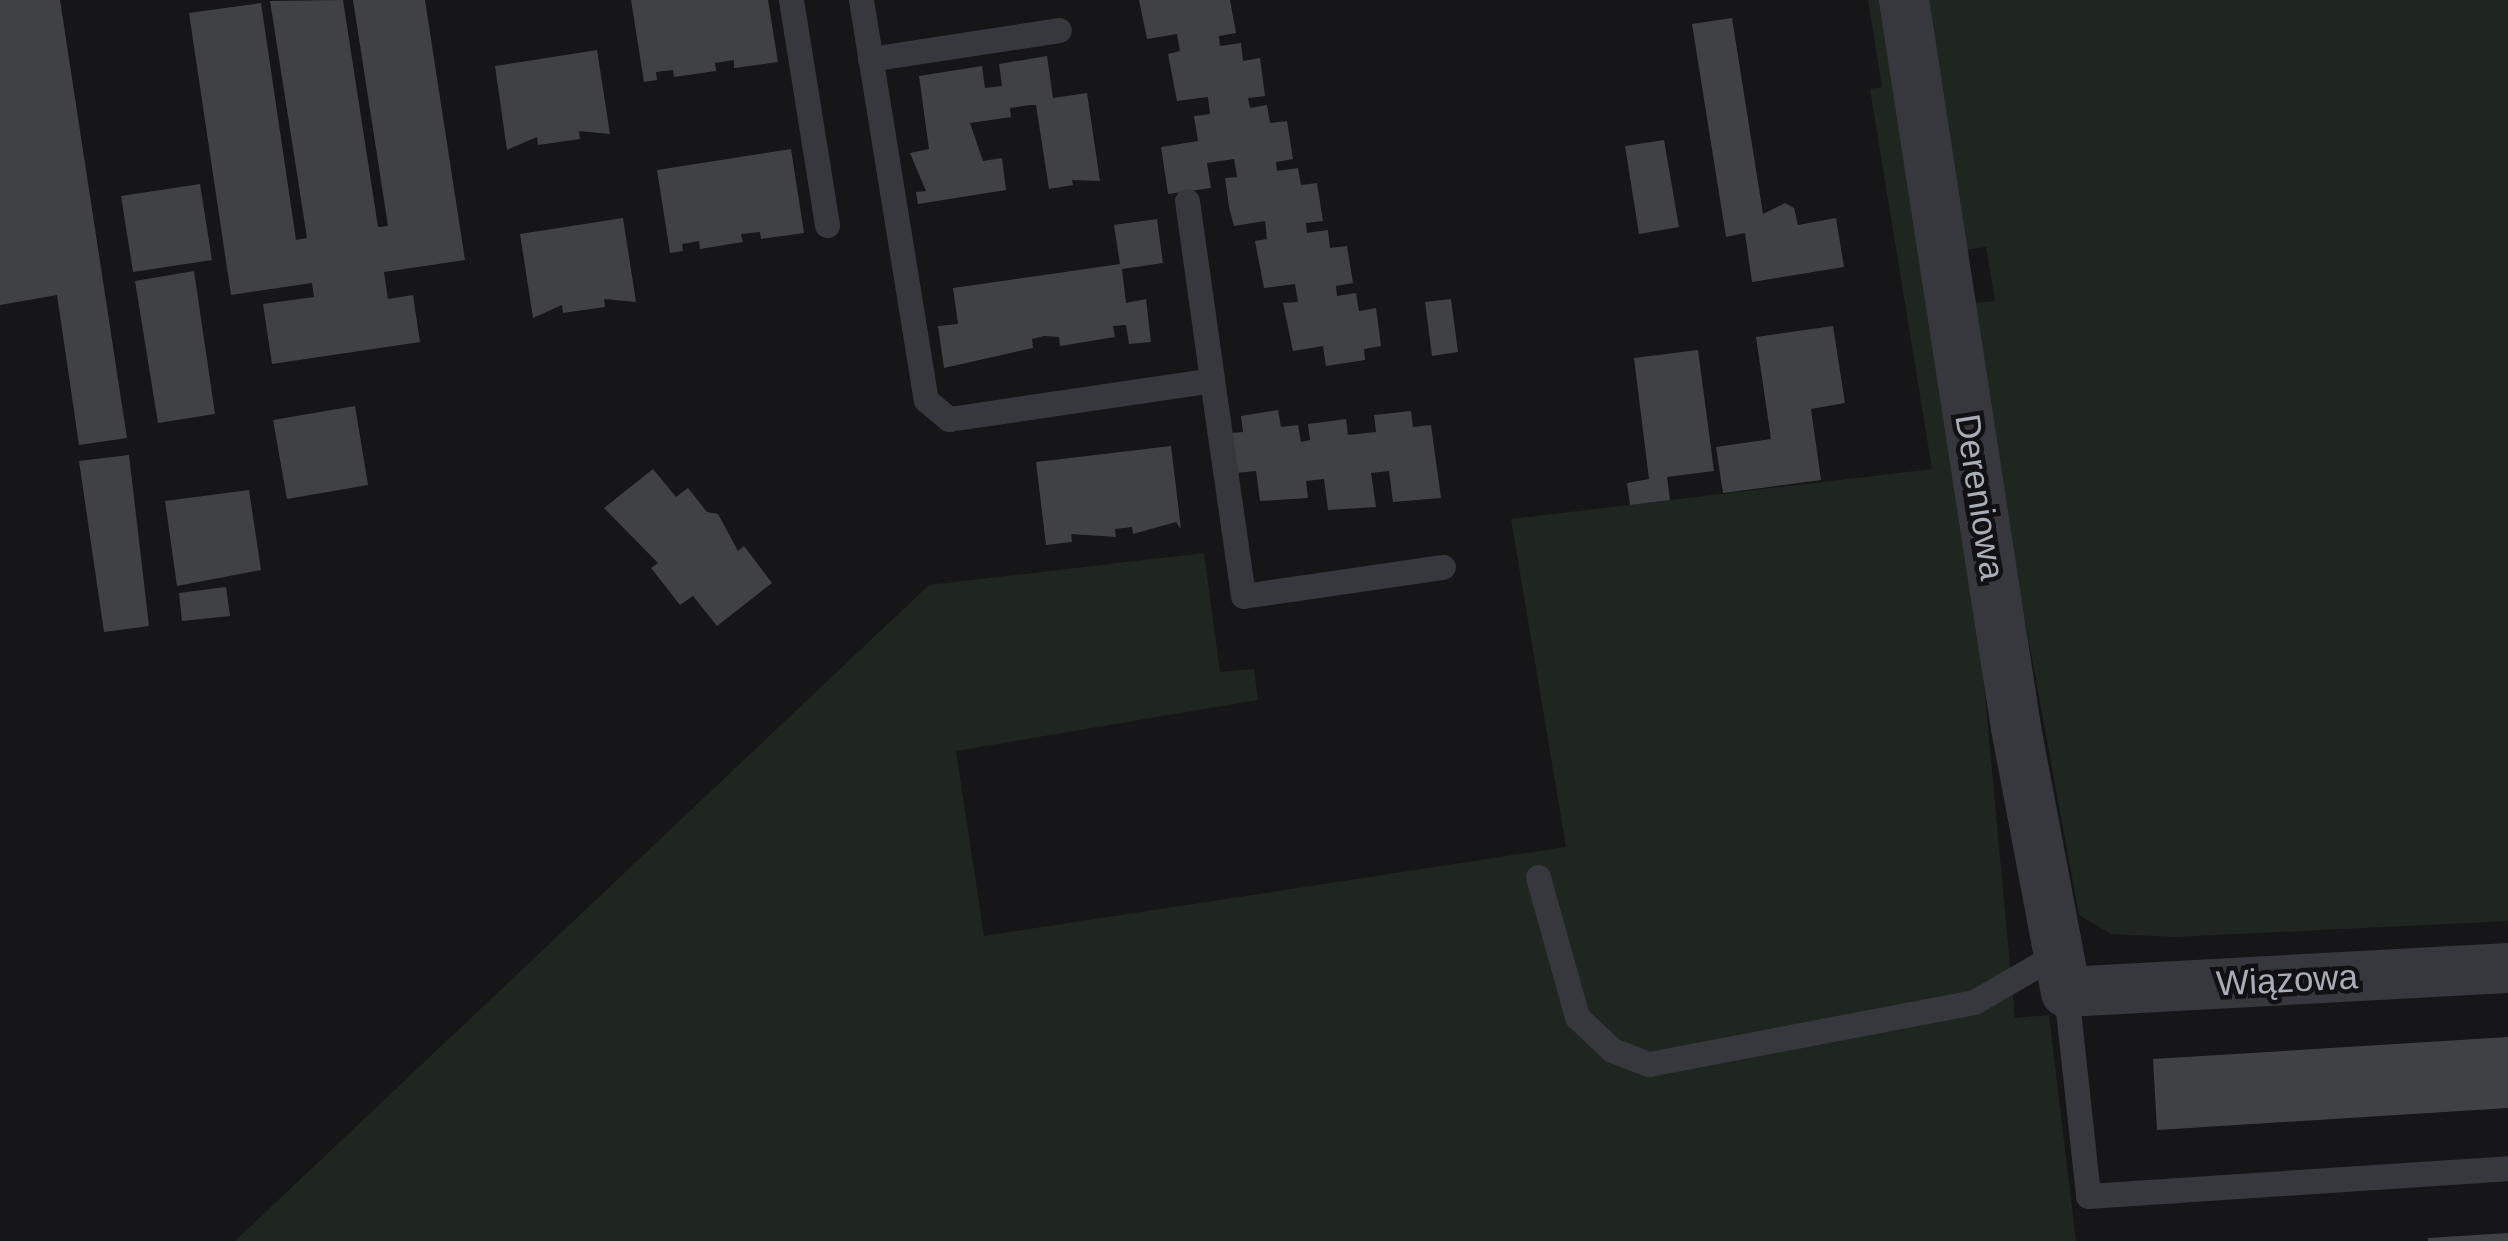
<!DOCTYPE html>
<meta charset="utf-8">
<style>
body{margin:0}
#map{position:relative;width:2508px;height:1241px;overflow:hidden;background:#161618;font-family:Helvetica,sans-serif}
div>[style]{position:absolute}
.green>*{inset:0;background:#1e261f}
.building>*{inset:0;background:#404145}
.service>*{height:25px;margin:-12.5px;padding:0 12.5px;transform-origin:12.5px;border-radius:12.5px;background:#37383d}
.minor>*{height:50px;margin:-25px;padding:0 25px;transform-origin:25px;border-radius:25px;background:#37383d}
span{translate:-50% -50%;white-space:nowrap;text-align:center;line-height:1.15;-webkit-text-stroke:9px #111113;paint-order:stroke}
.street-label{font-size:35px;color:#a8adb8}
</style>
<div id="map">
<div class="green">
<div style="clip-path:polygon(1868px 0,1889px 0,1964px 470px,2015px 1018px,2049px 1015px,2076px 1241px,235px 1241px,929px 585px,1204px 553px,1220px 672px,1254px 669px,1258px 700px,956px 751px,984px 936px,1566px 847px,1511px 519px,1932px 469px,1870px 89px,1882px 87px)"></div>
<div style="clip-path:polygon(1911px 0,2508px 0,2508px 921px,2174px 937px,2111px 934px,2079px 915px,1967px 304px,1995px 301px,1986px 247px,1949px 252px)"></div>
</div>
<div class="building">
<div style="clip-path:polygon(0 0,60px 0,127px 438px,79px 445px,57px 295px,0 305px)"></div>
<div style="clip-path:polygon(343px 0,378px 227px,388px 226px,353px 0,425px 0,465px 260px,384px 272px,388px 299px,413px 295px,420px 342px,272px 364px,263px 304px,314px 297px,312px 283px,231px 295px,189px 13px,261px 3px,296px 240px,307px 238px,270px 1px)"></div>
<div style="clip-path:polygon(631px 0,768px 0,778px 62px,734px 68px,734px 60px,715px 63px,716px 71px,674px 77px,673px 70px,656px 72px,657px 80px,644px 82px)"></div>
<div style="clip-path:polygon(1139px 0,1230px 0,1236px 33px,1219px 36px,1220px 46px,1241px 43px,1243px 61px,1260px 58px,1265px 96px,1248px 98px,1250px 108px,1267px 105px,1270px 123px,1287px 121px,1293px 159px,1276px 162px,1277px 171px,1298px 168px,1301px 185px,1317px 183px,1323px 221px,1306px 223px,1307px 233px,1328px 230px,1330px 248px,1347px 246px,1353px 283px,1336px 286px,1337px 296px,1356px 293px,1359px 311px,1376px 308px,1381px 346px,1364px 349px,1365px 360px,1326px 366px,1323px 346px,1293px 351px,1283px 303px,1298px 302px,1295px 284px,1264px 288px,1255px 241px,1267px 239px,1265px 221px,1234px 226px,1229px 207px,1225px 178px,1237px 177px,1234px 159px,1207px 163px,1211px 188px,1168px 194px,1161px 147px,1198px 141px,1194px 116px,1210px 114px,1208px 97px,1177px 101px,1168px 54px,1180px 51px,1177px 34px,1147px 39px)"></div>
<div style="clip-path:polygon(1732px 18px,1763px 214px,1785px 203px,1794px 208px,1798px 225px,1836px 218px,1844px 267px,1752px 282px,1745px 233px,1726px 237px,1692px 24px)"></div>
<div style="clip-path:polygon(597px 50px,610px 134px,579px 131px,580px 139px,538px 145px,537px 137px,507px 150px,495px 66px)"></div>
<div style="clip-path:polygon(1047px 56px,1053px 98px,1087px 93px,1100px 181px,1072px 180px,1073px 185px,1049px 189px,1036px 105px,1030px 105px,1010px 108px,1011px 117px,970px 123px,983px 161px,1002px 158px,1006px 190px,918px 204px,916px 192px,926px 191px,910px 153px,929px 149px,919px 76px,982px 66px,985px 88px,1002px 86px,999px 64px)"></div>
<div style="clip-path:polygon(1664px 140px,1679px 227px,1639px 234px,1625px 146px)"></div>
<div style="clip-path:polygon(791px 149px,804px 233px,761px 239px,760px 232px,741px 234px,743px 242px,700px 249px,699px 241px,682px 244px,683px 251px,670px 253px,657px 170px)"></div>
<div style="clip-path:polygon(200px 184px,212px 260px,133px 272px,121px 196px)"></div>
<div style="clip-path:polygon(623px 218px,636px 302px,604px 299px,605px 307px,563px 313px,562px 305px,533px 318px,520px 234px)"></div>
<div style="clip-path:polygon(1157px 219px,1163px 263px,1122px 269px,1126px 303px,1146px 299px,1151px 342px,1129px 344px,1126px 325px,1113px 326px,1115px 337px,1060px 346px,1059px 337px,1044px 336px,1032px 339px,1033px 348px,944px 368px,938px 326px,958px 324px,953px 288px,1120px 264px,1114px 225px)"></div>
<div style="clip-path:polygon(194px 271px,215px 414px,158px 423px,135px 281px)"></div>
<div style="clip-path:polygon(1451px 299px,1458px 352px,1432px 356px,1425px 302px)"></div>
<div style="clip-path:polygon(1833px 326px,1845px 403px,1811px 409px,1821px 480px,1723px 493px,1716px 447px,1771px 439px,1756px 337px)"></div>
<div style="clip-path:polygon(1698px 350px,1714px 471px,1667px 477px,1670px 500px,1630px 505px,1627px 483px,1649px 479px,1634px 358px)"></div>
<div style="clip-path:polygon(355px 406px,368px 485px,287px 499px,273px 420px)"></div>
<div style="clip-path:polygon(1278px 410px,1281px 427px,1298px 425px,1301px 442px,1310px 440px,1308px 424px,1346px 419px,1348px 435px,1376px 432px,1374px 415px,1411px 411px,1413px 427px,1431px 425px,1441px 498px,1393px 502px,1389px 471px,1371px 473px,1376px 507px,1328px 510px,1324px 479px,1306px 481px,1308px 498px,1260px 501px,1256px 471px,1236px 473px,1231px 433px,1243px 432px,1241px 416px)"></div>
<div style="clip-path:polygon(1171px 446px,1181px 529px,1176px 522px,1133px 534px,1132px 527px,1115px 529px,1116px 537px,1071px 534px,1072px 542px,1046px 545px,1036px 462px)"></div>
<div style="clip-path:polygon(129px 455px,149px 626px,104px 632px,79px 461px)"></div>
<div style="clip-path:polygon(653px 469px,676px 497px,688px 488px,707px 512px,718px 514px,738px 551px,744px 546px,772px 583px,717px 626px,693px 596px,680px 605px,651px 568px,658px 563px,604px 508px)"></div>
<div style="clip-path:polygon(249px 490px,261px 570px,177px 586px,165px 501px)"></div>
<div style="clip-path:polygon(226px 587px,230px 616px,182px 621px,179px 593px)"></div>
<div style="clip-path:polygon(2508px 1037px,2508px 1108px,2157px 1130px,2153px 1059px)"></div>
<div style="clip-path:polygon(2508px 1233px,2508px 1241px,2428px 1241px,2428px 1238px)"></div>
</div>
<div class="service">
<div style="left:791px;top:0;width:228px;rotate:80.9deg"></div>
<div style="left:861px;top:0;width:405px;rotate:80.8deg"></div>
<div style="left:926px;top:400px;width:30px;rotate:40deg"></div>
<div style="left:949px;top:419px;width:266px;rotate:-8.4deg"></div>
<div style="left:1212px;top:380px;width:218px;rotate:81.8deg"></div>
<div style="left:1243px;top:596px;width:202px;rotate:-8.3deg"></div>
<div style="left:870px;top:59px;width:191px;rotate:-8.7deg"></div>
<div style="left:1187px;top:201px;width:181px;rotate:82deg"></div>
<div style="left:1538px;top:877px;width:145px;rotate:74.4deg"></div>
<div style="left:1577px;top:1017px;width:48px;rotate:43.3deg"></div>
<div style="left:1612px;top:1050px;width:40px;rotate:21deg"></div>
<div style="left:1649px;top:1064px;width:331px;rotate:-10.8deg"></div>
<div style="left:1974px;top:1002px;width:98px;rotate:-30deg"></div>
<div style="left:2066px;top:992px;width:205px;rotate:83.8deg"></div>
<div style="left:2088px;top:1196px;width:421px;rotate:-3.8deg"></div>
</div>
<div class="minor">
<div style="left:1904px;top:0;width:737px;rotate:81.25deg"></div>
<div style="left:2016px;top:728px;width:269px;rotate:79.3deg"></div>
<div style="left:2066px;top:992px;width:443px;rotate:-3.1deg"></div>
</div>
<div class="street-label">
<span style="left:1980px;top:497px;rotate:81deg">Dereniowa</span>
<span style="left:2287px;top:980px;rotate:-3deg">Wiązowa</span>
</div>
</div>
